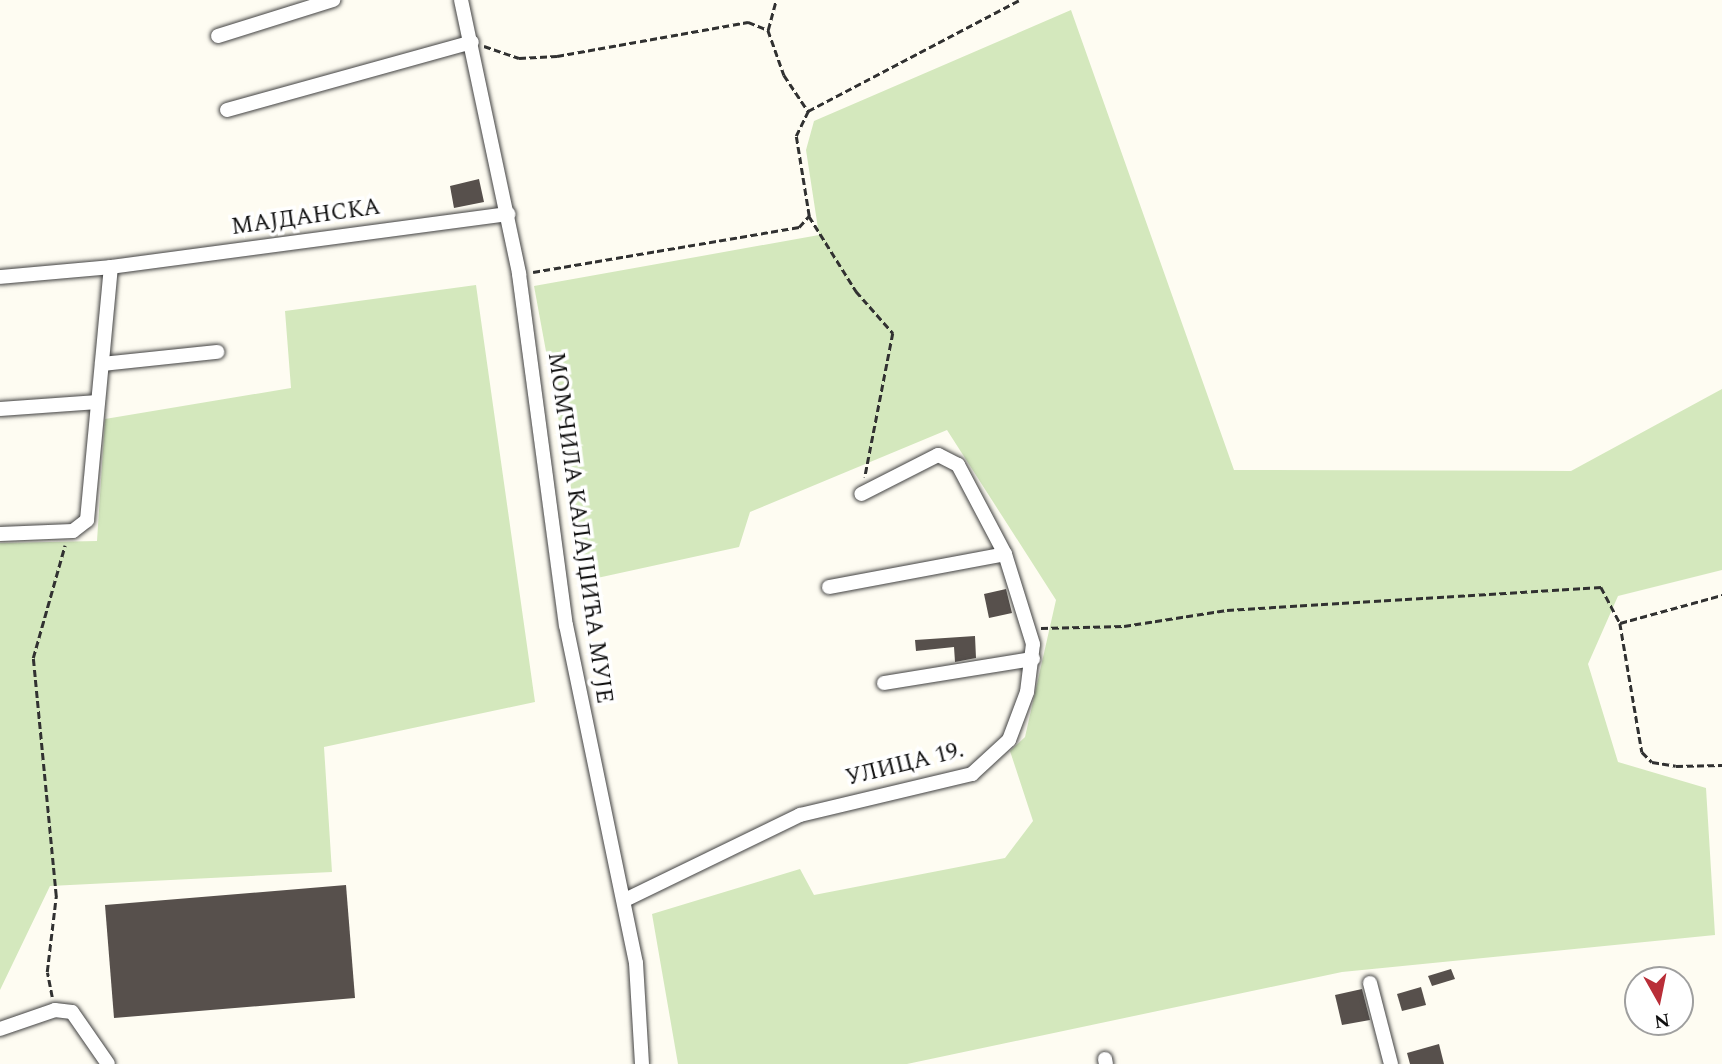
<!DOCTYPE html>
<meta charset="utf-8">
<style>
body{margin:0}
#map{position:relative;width:1722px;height:1064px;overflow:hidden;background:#fefcf2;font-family:Spectral,serif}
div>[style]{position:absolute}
.green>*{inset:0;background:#d4e8bd}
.building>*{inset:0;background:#57504c}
.path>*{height:2.5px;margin-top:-1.25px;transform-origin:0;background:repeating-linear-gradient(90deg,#313131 0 7px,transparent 0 10.5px)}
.roads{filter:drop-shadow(0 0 2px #424242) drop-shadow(0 0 2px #424242)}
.minor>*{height:14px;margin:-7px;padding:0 7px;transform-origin:7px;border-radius:7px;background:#fff}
span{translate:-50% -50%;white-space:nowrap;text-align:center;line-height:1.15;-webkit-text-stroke:7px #fff;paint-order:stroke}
.street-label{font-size:23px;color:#0f0f0f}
.north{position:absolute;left:1624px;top:966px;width:70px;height:70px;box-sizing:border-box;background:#fff;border:2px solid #9f9f9f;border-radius:50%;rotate:171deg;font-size:19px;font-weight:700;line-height:28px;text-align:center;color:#0f0f0f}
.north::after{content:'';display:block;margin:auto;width:24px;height:32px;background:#b92e38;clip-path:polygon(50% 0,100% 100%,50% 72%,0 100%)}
</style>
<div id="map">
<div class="green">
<div style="clip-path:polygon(1071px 10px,1234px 470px,1571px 471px,1722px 389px,1722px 570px,1618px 596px,1588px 664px,1618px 762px,1706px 788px,1715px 935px,1342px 972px,907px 1064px,678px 1064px,652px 914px,800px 869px,814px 895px,1005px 858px,1033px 821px,1010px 751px,1025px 737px,1056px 600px,947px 430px,750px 512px,739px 547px,588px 580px,534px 286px,819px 235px,806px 150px,814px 121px)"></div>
<div style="clip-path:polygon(476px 285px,535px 702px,324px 747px,332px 872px,50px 886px,0 990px,0 543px,97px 541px,105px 419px,291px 388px,285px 311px)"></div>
</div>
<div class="building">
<div style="clip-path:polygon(479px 179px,484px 202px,454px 208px,450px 186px)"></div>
<div style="clip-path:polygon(1006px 589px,1012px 613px,989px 618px,984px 594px)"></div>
<div style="clip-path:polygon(975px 636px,976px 658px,955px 662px,954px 647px,916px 651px,915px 640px)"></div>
<div style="clip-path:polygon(346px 885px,355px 998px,114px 1018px,105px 905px)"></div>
<div style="clip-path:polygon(1451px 969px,1455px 979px,1432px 986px,1428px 976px)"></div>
<div style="clip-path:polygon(1421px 987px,1426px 1005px,1402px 1011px,1397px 994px)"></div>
<div style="clip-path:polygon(1362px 989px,1370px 1020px,1342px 1025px,1335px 995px)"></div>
<div style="clip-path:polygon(1439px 1044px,1444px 1064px,1410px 1064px,1407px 1053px)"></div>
</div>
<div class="path">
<div style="left:768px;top:30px;width:31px;rotate:-75deg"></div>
<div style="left:484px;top:46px;width:37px;rotate:19deg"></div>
<div style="left:519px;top:58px;width:38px;rotate:-3deg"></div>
<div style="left:557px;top:56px;width:194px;rotate:-10.1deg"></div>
<div style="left:748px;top:22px;width:22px;rotate:22deg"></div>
<div style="left:768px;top:30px;width:48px;rotate:70.4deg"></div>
<div style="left:784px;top:75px;width:43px;rotate:56.3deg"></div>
<div style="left:809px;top:216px;width:89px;rotate:57.9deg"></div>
<div style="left:856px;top:291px;width:56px;rotate:48.6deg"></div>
<div style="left:893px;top:333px;width:147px;rotate:101deg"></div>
<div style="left:533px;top:272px;width:270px;rotate:-9.6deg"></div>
<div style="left:799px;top:227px;width:15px;rotate:-48deg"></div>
<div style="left:809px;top:216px;width:81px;rotate:-99.2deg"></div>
<div style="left:796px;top:136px;width:28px;rotate:-64deg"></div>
<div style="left:808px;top:111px;width:238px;rotate:-27.7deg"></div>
<div style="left:1620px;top:623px;width:131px;rotate:80.3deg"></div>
<div style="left:1642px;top:752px;width:14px;rotate:45deg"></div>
<div style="left:1652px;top:762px;width:24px;rotate:9deg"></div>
<div style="left:1676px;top:766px;width:46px;rotate:-1.2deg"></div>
<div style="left:1041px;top:628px;width:83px;rotate:-1.4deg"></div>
<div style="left:1124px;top:626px;width:104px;rotate:-8.8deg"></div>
<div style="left:1227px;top:610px;width:375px;rotate:-3.5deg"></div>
<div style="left:1601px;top:587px;width:41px;rotate:62.2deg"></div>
<div style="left:1620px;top:623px;width:106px;rotate:-15.4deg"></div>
<div style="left:52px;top:997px;width:25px;rotate:-101deg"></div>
<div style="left:47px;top:972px;width:77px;rotate:-83.2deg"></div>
<div style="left:56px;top:896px;width:239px;rotate:-95.5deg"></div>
<div style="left:33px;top:658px;width:117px;rotate:-74.2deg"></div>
</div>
<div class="roads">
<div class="minor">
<div style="left:461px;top:0;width:280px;rotate:78deg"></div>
<div style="left:519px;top:274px;width:354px;rotate:82.4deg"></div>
<div style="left:566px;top:625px;width:345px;rotate:78.3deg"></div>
<div style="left:636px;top:963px;width:101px;rotate:86.6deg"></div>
<div style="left:218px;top:36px;width:121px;rotate:-17.4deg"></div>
<div style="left:227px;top:110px;width:254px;rotate:-15.5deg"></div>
<div style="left:0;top:277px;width:111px;rotate:-5.1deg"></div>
<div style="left:102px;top:364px;width:116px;rotate:-6deg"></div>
<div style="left:0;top:409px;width:98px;rotate:-4.1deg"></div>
<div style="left:0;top:534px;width:73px;rotate:-2.4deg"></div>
<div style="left:73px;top:531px;width:18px;rotate:-38deg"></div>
<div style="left:87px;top:520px;width:254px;rotate:-84.6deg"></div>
<div style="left:111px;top:267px;width:401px;rotate:-7.6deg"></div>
<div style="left:829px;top:587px;width:179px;rotate:-10.6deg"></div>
<div style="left:884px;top:683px;width:151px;rotate:-9.2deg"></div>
<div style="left:625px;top:900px;width:195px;rotate:-25.9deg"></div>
<div style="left:800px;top:815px;width:177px;rotate:-13.4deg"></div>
<div style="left:972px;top:774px;width:50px;rotate:-42.6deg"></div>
<div style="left:1009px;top:740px;width:51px;rotate:-69.4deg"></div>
<div style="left:1027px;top:692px;width:48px;rotate:-82.9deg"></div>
<div style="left:1033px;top:644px;width:94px;rotate:-107.3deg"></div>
<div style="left:1005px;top:554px;width:101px;rotate:-117.8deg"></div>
<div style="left:958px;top:465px;width:22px;rotate:-153deg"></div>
<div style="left:938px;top:455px;width:86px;rotate:153.1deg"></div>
<div style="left:1370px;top:983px;width:84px;rotate:75.5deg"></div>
<div style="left:0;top:1029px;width:58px;rotate:-19.1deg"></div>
<div style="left:55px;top:1010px;width:17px;rotate:7deg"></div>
<div style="left:72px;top:1012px;width:63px;rotate:55.3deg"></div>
<div style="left:1105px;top:1059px;width:5px;rotate:79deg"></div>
</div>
</div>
<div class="street-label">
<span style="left:306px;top:218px;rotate:-8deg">МАЈДАНСКА</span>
<span style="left:579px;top:528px;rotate:82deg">МОМЧИЛА КАЛАЈЏИЋА МУЈЕ</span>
<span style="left:905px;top:765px;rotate:-14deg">УЛИЦА 19.</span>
</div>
<div class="north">N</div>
</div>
